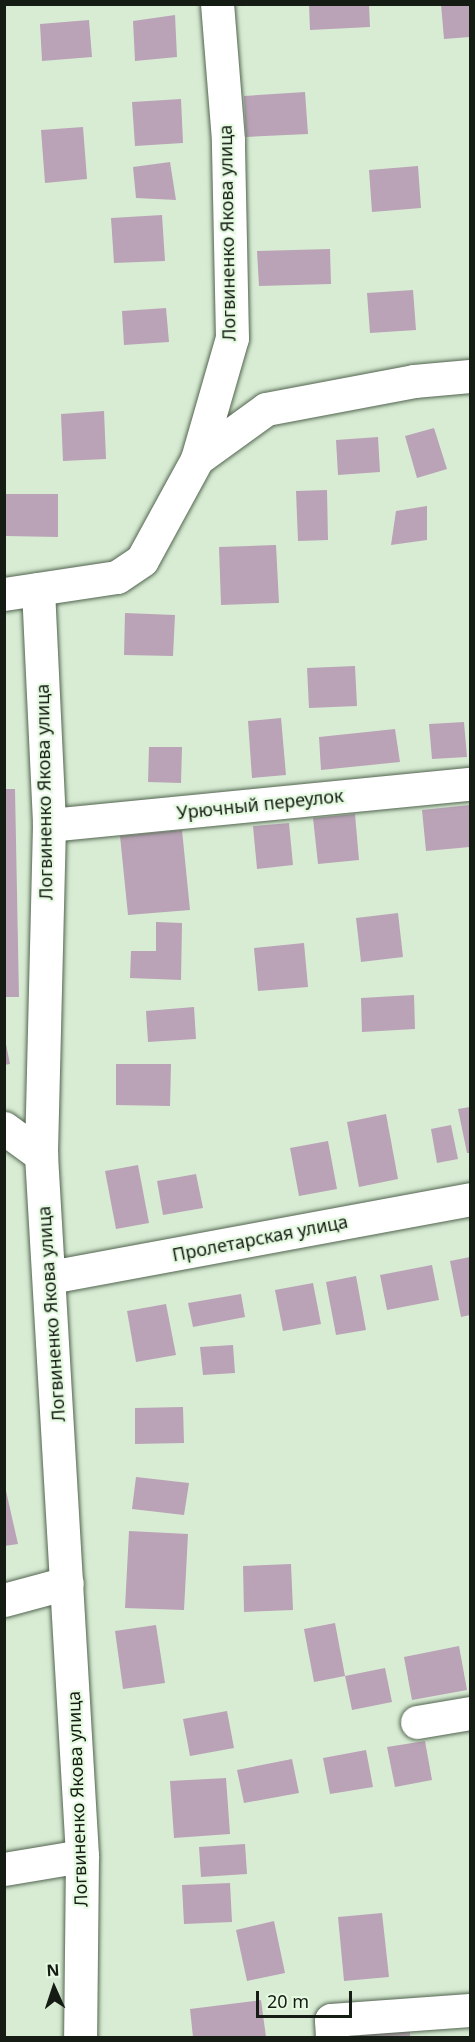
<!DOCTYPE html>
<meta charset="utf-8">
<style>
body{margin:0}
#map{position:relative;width:475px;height:2042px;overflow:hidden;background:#d8ecd4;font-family:"Noto Sans",sans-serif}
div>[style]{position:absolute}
.building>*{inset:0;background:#baa3b7}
.roads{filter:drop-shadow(0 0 2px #536550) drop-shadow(0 0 2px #536550)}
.minor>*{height:33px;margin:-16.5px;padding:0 16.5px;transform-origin:16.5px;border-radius:16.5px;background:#fff}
span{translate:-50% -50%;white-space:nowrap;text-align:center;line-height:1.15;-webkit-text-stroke:4.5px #e5fae1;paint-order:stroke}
.street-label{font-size:18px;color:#151c14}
.frame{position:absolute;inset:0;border:6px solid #151c14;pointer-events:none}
.north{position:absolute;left:24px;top:1958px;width:60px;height:60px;-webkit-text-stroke:4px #e5fae1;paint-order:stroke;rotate:357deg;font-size:16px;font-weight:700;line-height:24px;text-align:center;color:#151c14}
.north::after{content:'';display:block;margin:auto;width:21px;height:27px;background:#151c14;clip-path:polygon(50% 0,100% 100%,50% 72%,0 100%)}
.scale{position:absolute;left:256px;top:1991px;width:96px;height:27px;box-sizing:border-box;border:3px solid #151c14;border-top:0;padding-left:8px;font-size:18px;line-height:21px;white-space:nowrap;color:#151c14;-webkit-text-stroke:4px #e5fae1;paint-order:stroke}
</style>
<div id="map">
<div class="building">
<div style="clip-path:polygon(309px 4px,369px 4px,370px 27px,310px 30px)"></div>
<div style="clip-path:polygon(441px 4px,470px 4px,470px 37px,444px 39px)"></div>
<div style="clip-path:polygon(175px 15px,177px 57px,135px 61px,133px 21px)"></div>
<div style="clip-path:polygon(89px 20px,92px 57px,42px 61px,40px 24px)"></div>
<div style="clip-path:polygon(305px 92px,308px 134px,246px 137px,244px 96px)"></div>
<div style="clip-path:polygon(181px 99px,183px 143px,135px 146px,132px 102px)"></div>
<div style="clip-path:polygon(83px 127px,87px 179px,45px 183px,41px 130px)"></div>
<div style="clip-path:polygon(170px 162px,176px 200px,136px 198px,133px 167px)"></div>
<div style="clip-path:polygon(418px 166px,421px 208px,372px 212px,369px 170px)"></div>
<div style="clip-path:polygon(162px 215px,165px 261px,114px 263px,111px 218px)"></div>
<div style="clip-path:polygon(330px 249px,331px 284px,259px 286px,257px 251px)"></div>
<div style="clip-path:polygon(413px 290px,416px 330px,370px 333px,367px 293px)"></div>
<div style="clip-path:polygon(166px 308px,169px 342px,124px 345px,122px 311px)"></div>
<div style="clip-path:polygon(104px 411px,106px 459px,63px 461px,61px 414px)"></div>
<div style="clip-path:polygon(434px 428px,447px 469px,417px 478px,405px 436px)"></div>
<div style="clip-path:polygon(378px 437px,380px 472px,338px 475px,336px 440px)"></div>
<div style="clip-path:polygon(327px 490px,328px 540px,298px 541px,296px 491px)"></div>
<div style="clip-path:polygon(5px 494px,58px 494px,58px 537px,5px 536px)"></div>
<div style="clip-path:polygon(427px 506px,427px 540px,391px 545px,396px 511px)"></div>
<div style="clip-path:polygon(276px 545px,279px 603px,221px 605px,219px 547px)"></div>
<div style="clip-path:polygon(125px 613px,175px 615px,173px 656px,124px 655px)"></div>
<div style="clip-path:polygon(355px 666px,357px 706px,309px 708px,307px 668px)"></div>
<div style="clip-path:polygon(281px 718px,286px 775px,252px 778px,248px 721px)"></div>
<div style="clip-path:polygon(464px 722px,467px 757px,432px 759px,429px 724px)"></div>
<div style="clip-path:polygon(395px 729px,400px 762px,321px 770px,319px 737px)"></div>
<div style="clip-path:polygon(149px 747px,182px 747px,181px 783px,148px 782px)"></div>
<div style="clip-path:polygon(4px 789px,15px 789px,19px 997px,4px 997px)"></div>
<div style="clip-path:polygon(470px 805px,470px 847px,426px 851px,422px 810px)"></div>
<div style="clip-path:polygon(355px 814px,359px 860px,318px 864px,313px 818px)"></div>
<div style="clip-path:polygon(289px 823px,293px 865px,257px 869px,253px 826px)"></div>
<div style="clip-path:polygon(182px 830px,190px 910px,128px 915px,120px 836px)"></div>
<div style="clip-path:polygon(398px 913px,403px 957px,361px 962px,356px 918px)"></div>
<div style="clip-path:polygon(156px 922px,182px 923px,181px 980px,130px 978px,131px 951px,156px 951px)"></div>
<div style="clip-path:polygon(304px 943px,308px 987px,258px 991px,254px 948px)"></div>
<div style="clip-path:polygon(414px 995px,415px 1029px,362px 1032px,361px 998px)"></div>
<div style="clip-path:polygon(194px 1007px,196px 1039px,148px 1042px,146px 1011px)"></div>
<div style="clip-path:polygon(4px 1034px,10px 1064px,4px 1065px)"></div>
<div style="clip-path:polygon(116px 1064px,171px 1064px,170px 1106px,116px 1105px)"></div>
<div style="clip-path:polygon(470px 1107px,470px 1153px,467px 1153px,458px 1109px)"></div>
<div style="clip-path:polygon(386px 1114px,398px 1179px,359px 1187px,347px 1122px)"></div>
<div style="clip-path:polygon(451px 1125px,458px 1159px,437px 1163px,431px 1129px)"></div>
<div style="clip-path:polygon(328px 1141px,337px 1189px,299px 1196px,290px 1148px)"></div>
<div style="clip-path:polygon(138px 1165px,149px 1223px,116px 1229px,105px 1171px)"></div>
<div style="clip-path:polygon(196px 1174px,203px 1208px,163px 1215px,157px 1181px)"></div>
<div style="clip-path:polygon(470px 1257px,470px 1315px,461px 1317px,450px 1261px)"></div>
<div style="clip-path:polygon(432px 1265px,439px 1300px,387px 1310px,380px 1275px)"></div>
<div style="clip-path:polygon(356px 1276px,366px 1330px,336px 1335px,326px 1282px)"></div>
<div style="clip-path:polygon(313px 1283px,321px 1324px,283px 1331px,275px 1290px)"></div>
<div style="clip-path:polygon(241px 1294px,245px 1317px,193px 1327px,188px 1303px)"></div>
<div style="clip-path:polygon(166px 1304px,176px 1355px,136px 1362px,127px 1311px)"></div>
<div style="clip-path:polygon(233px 1345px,235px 1373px,203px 1375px,200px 1347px)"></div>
<div style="clip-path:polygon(183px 1407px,184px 1443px,135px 1444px,135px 1408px)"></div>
<div style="clip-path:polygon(136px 1477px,189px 1483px,184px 1515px,132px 1509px)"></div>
<div style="clip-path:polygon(4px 1482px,18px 1544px,4px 1546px)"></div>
<div style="clip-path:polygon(129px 1531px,188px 1534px,184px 1610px,125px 1608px)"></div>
<div style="clip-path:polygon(291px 1564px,293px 1610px,244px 1612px,243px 1566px)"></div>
<div style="clip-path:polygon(335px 1623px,345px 1676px,314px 1682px,304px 1629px)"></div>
<div style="clip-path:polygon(156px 1625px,165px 1683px,123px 1689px,115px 1631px)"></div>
<div style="clip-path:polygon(459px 1646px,467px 1690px,412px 1700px,404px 1657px)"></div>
<div style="clip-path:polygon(385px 1668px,392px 1702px,352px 1710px,345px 1676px)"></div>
<div style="clip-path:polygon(227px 1711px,234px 1748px,190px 1756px,183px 1719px)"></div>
<div style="clip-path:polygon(425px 1741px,432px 1780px,395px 1787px,387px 1747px)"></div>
<div style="clip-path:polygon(366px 1750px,373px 1787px,330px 1794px,323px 1758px)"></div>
<div style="clip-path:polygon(292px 1759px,299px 1793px,244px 1803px,237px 1770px)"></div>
<div style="clip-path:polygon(226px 1778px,230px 1834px,174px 1838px,170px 1781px)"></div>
<div style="clip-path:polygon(245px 1844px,247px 1874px,201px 1877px,199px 1847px)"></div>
<div style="clip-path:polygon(230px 1883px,232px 1922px,184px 1924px,182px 1885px)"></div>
<div style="clip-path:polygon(382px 1913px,389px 1977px,344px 1981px,338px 1917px)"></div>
<div style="clip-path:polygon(274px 1921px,285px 1973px,247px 1981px,236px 1930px)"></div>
<div style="clip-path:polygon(261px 2000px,266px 2037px,193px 2037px,190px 2009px)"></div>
<div style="clip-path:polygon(410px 2031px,410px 2037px,361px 2037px,360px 2035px)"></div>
</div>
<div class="roads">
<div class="minor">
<div style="left:197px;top:459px;width:126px;rotate:-73.9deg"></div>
<div style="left:232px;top:338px;width:198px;rotate:-91.2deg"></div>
<div style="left:228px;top:140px;width:136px;rotate:-94.6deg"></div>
<div style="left:38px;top:589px;width:236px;rotate:87.3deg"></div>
<div style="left:49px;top:825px;width:330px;rotate:91.4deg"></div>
<div style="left:41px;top:1155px;width:702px;rotate:86.65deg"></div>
<div style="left:82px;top:1856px;width:182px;rotate:90.6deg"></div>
<div style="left:4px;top:594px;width:114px;rotate:-8.6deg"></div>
<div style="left:117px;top:577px;width:30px;rotate:-34deg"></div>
<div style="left:142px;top:560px;width:115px;rotate:-61.4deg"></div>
<div style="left:197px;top:459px;width:85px;rotate:-35.9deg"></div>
<div style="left:266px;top:409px;width:151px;rotate:-10.7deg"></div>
<div style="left:414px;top:381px;width:56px;rotate:-5.1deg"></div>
<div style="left:49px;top:825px;width:423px;rotate:-5.6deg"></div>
<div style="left:4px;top:1128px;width:46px;rotate:36.1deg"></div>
<div style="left:50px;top:1277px;width:427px;rotate:-10.5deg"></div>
<div style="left:4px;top:1600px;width:65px;rotate:-15.1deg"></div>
<div style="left:417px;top:1722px;width:54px;rotate:-9.6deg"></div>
<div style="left:4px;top:1869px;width:79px;rotate:-9.5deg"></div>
<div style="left:332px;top:2038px;width:18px;rotate:-93deg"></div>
<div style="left:331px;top:2020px;width:139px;rotate:-4.1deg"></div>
</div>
</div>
<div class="street-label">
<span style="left:227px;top:233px;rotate:-91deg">Логвиненко Якова улица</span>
<span style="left:44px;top:792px;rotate:-91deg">Логвиненко Якова улица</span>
<span style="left:260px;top:804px;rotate:-6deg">Урючный переулок</span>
<span style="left:260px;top:1238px;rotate:-11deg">Пролетарская улица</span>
<span style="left:51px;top:1314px;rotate:-94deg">Логвиненко Якова улица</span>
<span style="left:77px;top:1799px;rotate:-92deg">Логвиненко Якова улица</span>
</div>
<div class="frame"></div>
<div class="north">N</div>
<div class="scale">20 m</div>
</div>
